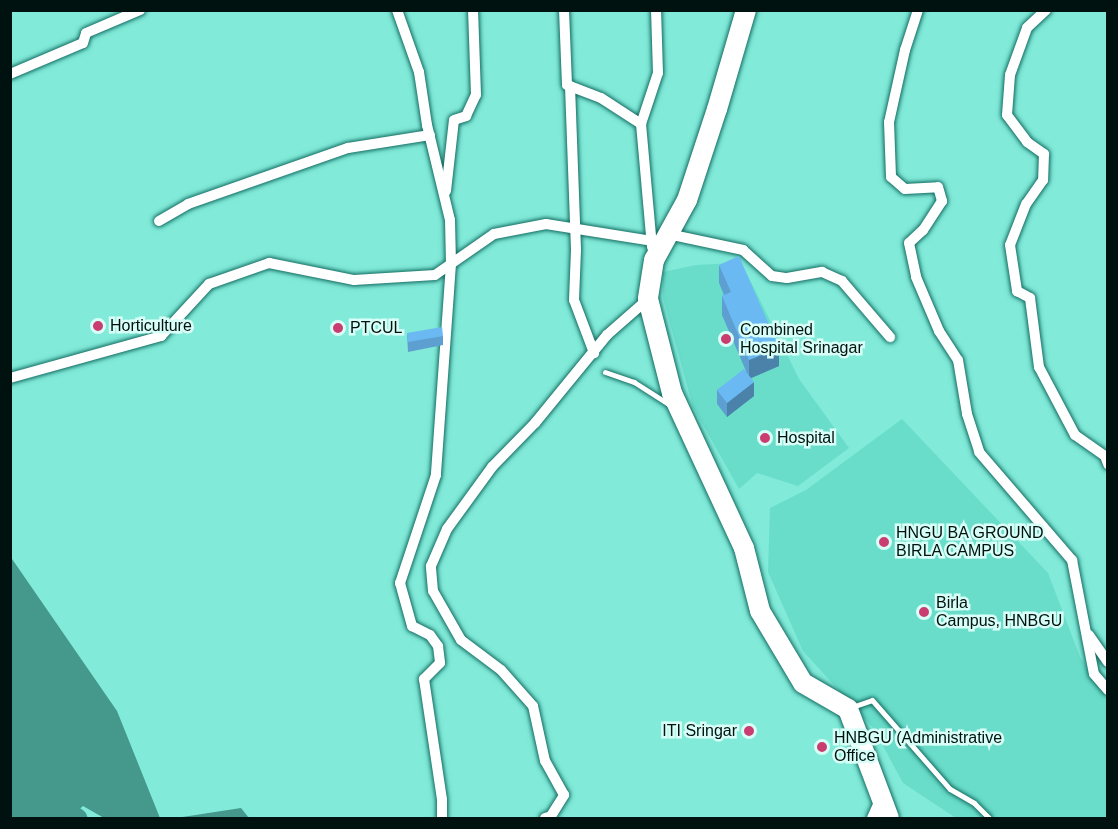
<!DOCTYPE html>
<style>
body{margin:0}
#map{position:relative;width:1118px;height:829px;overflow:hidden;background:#81ead9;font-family:Arial,sans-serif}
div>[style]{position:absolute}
.built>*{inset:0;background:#69ddca}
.water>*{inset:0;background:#44998c}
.river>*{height:18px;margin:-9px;padding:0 9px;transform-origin:9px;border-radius:9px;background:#44998c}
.roads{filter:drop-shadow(0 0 2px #136d62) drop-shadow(0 0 2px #136d62)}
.lane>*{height:5px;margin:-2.5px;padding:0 2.5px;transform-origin:2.5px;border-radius:2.5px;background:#fff}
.street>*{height:10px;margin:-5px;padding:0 5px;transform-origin:5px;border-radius:5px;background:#fff}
.highway>*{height:20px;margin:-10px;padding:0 10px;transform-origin:10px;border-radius:10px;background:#fff}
.wall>*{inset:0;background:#5c9fd0}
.shaded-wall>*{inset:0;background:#4b82a9}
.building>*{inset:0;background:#6bb9f2}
.dots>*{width:16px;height:16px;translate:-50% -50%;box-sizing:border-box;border:3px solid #d8fff7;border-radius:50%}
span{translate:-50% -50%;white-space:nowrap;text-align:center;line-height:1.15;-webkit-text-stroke:5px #d8fff7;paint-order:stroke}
.poi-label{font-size:16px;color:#00120f}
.left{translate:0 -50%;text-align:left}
.right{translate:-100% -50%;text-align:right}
.frame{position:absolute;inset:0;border:12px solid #00120f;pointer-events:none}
</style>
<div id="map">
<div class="built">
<div style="clip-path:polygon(734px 263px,744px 269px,753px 286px,799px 379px,849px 448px,798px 486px,757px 473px,739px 489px,693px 407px,663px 298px,663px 272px,696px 265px)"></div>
<div style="clip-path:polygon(902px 419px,1048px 573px,1080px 657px,1107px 697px,1107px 818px,956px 818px,903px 783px,874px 729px,803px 651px,768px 572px,770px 508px,806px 490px)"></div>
</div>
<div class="water">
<div style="clip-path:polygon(10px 556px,117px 711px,160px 818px,104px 818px,83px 806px,69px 818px,11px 818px)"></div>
<div style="clip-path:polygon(241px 808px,249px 818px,176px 818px)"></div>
</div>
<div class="river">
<div style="left:55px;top:801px;width:29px;rotate:36deg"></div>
</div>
<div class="roads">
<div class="lane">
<div style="left:605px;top:372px;width:31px;rotate:19deg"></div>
<div style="left:634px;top:382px;width:43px;rotate:32.6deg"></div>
<div style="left:852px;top:707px;width:21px;rotate:-19deg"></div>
<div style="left:872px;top:700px;width:118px;rotate:48.8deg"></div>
<div style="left:950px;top:789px;width:28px;rotate:30deg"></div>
<div style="left:974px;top:803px;width:21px;rotate:45deg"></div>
</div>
<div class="street">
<div style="left:397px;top:10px;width:66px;rotate:70.5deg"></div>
<div style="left:419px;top:72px;width:54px;rotate:81.4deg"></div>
<div style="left:427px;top:125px;width:98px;rotate:76.4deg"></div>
<div style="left:450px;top:220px;width:44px;rotate:88.7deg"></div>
<div style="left:451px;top:264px;width:212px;rotate:94.1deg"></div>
<div style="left:436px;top:475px;width:114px;rotate:108.4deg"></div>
<div style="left:400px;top:583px;width:45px;rotate:74.4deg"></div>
<div style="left:412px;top:626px;width:20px;rotate:27deg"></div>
<div style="left:430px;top:635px;width:14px;rotate:54deg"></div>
<div style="left:438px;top:646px;width:17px;rotate:83deg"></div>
<div style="left:440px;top:663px;width:23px;rotate:135deg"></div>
<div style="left:424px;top:679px;width:122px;rotate:81.5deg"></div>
<div style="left:442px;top:800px;width:18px;rotate:90deg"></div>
<div style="left:564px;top:10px;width:75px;rotate:87.7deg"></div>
<div style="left:567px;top:85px;width:36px;rotate:21deg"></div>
<div style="left:601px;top:98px;width:48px;rotate:33deg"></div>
<div style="left:918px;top:10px;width:42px;rotate:108deg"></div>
<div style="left:905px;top:50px;width:74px;rotate:102.5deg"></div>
<div style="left:889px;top:122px;width:55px;rotate:87.9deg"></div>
<div style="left:891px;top:177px;width:18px;rotate:41deg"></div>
<div style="left:905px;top:189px;width:33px;rotate:-3deg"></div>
<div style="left:938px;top:187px;width:15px;rotate:74deg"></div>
<div style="left:942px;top:201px;width:35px;rotate:123deg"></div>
<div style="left:923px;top:230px;width:19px;rotate:137deg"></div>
<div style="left:909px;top:243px;width:35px;rotate:78deg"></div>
<div style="left:916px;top:277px;width:59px;rotate:66.9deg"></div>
<div style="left:939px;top:331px;width:35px;rotate:57deg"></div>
<div style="left:958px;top:360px;width:55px;rotate:80.5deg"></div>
<div style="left:967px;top:414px;width:40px;rotate:72deg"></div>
<div style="left:979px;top:452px;width:143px;rotate:49.3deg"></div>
<div style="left:1072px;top:560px;width:116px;rotate:79.1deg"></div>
<div style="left:1094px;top:674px;width:21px;rotate:49deg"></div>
<div style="left:1046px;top:10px;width:26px;rotate:137deg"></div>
<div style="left:1027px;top:28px;width:50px;rotate:109.9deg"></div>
<div style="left:1010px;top:75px;width:40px;rotate:94.3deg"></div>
<div style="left:1007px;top:115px;width:34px;rotate:53deg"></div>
<div style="left:1027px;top:142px;width:21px;rotate:35deg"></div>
<div style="left:1044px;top:154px;width:26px;rotate:92deg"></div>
<div style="left:1043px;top:180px;width:29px;rotate:125deg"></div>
<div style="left:1026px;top:204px;width:44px;rotate:111.3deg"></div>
<div style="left:1010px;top:245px;width:47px;rotate:81.3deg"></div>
<div style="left:1017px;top:291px;width:15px;rotate:28deg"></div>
<div style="left:1030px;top:298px;width:70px;rotate:82.6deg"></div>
<div style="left:1039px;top:367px;width:77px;rotate:62.1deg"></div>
<div style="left:1075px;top:435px;width:37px;rotate:35deg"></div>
<div style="left:1105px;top:456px;width:9px;rotate:69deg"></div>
<div style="left:10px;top:74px;width:79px;rotate:-23deg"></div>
<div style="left:83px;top:43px;width:10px;rotate:-73deg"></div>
<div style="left:86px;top:33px;width:59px;rotate:-23.1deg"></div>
<div style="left:570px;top:86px;width:164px;rotate:87.9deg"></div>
<div style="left:576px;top:250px;width:50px;rotate:92.3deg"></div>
<div style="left:574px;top:300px;width:57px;rotate:69.3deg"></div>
<div style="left:446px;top:191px;width:71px;rotate:-83.6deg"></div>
<div style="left:454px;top:120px;width:13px;rotate:-18deg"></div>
<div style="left:466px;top:116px;width:23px;rotate:-65deg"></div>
<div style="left:476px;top:95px;width:85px;rotate:-92deg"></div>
<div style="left:159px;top:221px;width:34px;rotate:-30deg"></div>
<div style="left:188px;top:204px;width:170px;rotate:-19.3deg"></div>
<div style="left:348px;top:148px;width:83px;rotate:-9deg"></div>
<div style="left:668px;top:234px;width:77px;rotate:12deg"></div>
<div style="left:743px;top:250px;width:39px;rotate:42deg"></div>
<div style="left:772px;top:276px;width:15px;rotate:8deg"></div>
<div style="left:787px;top:278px;width:36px;rotate:-10deg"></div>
<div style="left:822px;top:272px;width:22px;rotate:24deg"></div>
<div style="left:842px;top:281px;width:74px;rotate:49.4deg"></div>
<div style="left:652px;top:247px;width:123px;rotate:-95.1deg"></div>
<div style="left:641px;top:124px;width:54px;rotate:-71.6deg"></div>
<div style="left:658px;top:73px;width:63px;rotate:-91.8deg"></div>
<div style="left:10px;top:378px;width:157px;rotate:-15.5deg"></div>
<div style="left:161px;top:336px;width:71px;rotate:-47.3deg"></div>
<div style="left:209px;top:284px;width:64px;rotate:-19.3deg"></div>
<div style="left:269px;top:263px;width:87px;rotate:11.3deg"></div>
<div style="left:354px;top:280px;width:81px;rotate:-3.5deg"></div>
<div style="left:435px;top:275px;width:72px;rotate:-34.8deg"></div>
<div style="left:494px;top:234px;width:53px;rotate:-10.9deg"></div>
<div style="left:546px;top:224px;width:107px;rotate:9.1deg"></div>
<div style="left:1089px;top:635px;width:33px;rotate:55deg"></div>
<div style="left:545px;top:818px;width:6px;rotate:-18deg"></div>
<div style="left:551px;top:816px;width:25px;rotate:-58deg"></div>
<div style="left:564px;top:795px;width:39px;rotate:-119deg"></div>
<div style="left:545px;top:761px;width:56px;rotate:-102.3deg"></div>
<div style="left:533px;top:706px;width:48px;rotate:-131.6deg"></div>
<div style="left:501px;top:670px;width:50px;rotate:-143.1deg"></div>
<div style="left:461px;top:640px;width:56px;rotate:-119.7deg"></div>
<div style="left:433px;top:591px;width:25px;rotate:-95deg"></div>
<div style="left:431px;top:566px;width:40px;rotate:-66.6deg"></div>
<div style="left:447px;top:529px;width:77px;rotate:-54deg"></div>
<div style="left:492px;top:467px;width:62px;rotate:-45.7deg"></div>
<div style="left:535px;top:423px;width:114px;rotate:-50.7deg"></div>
<div style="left:607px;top:335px;width:55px;rotate:-41.3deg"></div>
<div style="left:872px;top:818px;width:20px;rotate:-66deg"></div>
</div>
<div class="highway">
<div style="left:746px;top:10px;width:103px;rotate:106.3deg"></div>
<div style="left:717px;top:109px;width:96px;rotate:108.2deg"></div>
<div style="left:687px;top:200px;width:68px;rotate:118.8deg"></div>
<div style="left:654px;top:260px;width:39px;rotate:99deg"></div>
<div style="left:648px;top:299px;width:97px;rotate:75.7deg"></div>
<div style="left:672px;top:393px;width:171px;rotate:65.1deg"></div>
<div style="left:744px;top:548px;width:65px;rotate:75.7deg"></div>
<div style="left:760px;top:611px;width:84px;rotate:59.2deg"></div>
<div style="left:803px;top:683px;width:52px;rotate:30deg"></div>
<div style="left:848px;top:709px;width:116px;rotate:69.4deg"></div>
</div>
</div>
<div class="wall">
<div style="clip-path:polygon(719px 265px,779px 366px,751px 378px,754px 396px,727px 417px,717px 404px,717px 390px,746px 371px,722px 315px,722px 296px,724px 295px,719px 283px)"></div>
<div style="clip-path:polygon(407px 333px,443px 336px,443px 345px,408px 352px)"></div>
</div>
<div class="shaded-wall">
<div style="clip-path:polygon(779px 348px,779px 366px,749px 379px,749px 360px)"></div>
<div style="clip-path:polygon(754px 382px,754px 396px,727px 417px,727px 403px)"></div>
</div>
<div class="building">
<div style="clip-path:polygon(739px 256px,779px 348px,749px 360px,722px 296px,731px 292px,719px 265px)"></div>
<div style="clip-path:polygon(442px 327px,443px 336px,408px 342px,407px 333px)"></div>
<div style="clip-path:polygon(744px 369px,754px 382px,727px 403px,717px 390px)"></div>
</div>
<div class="dots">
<div style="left:98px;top:326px;background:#c93d70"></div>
<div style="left:338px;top:328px;background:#c93d70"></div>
<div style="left:726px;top:339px;background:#c93d70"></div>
<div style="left:765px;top:438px;background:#c93d70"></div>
<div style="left:884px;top:542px;background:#c93d70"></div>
<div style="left:924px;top:612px;background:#c93d70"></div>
<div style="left:749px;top:731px;background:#c93d70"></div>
<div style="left:822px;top:747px;background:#c93d70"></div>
</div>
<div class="poi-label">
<span class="left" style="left:110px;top:326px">Horticulture</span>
<span class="left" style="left:350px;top:328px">PTCUL</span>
<span class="left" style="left:740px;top:339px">Combined<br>Hospital Srinagar</span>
<span class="left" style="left:777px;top:438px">Hospital</span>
<span class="left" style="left:896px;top:542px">HNGU BA GROUND<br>BIRLA CAMPUS</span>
<span class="left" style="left:936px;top:612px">Birla<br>Campus, HNBGU</span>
<span class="right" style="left:737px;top:731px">ITI Sringar</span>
<span class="left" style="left:834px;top:747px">HNBGU (Administrative<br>Office</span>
</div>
<div class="frame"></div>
</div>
